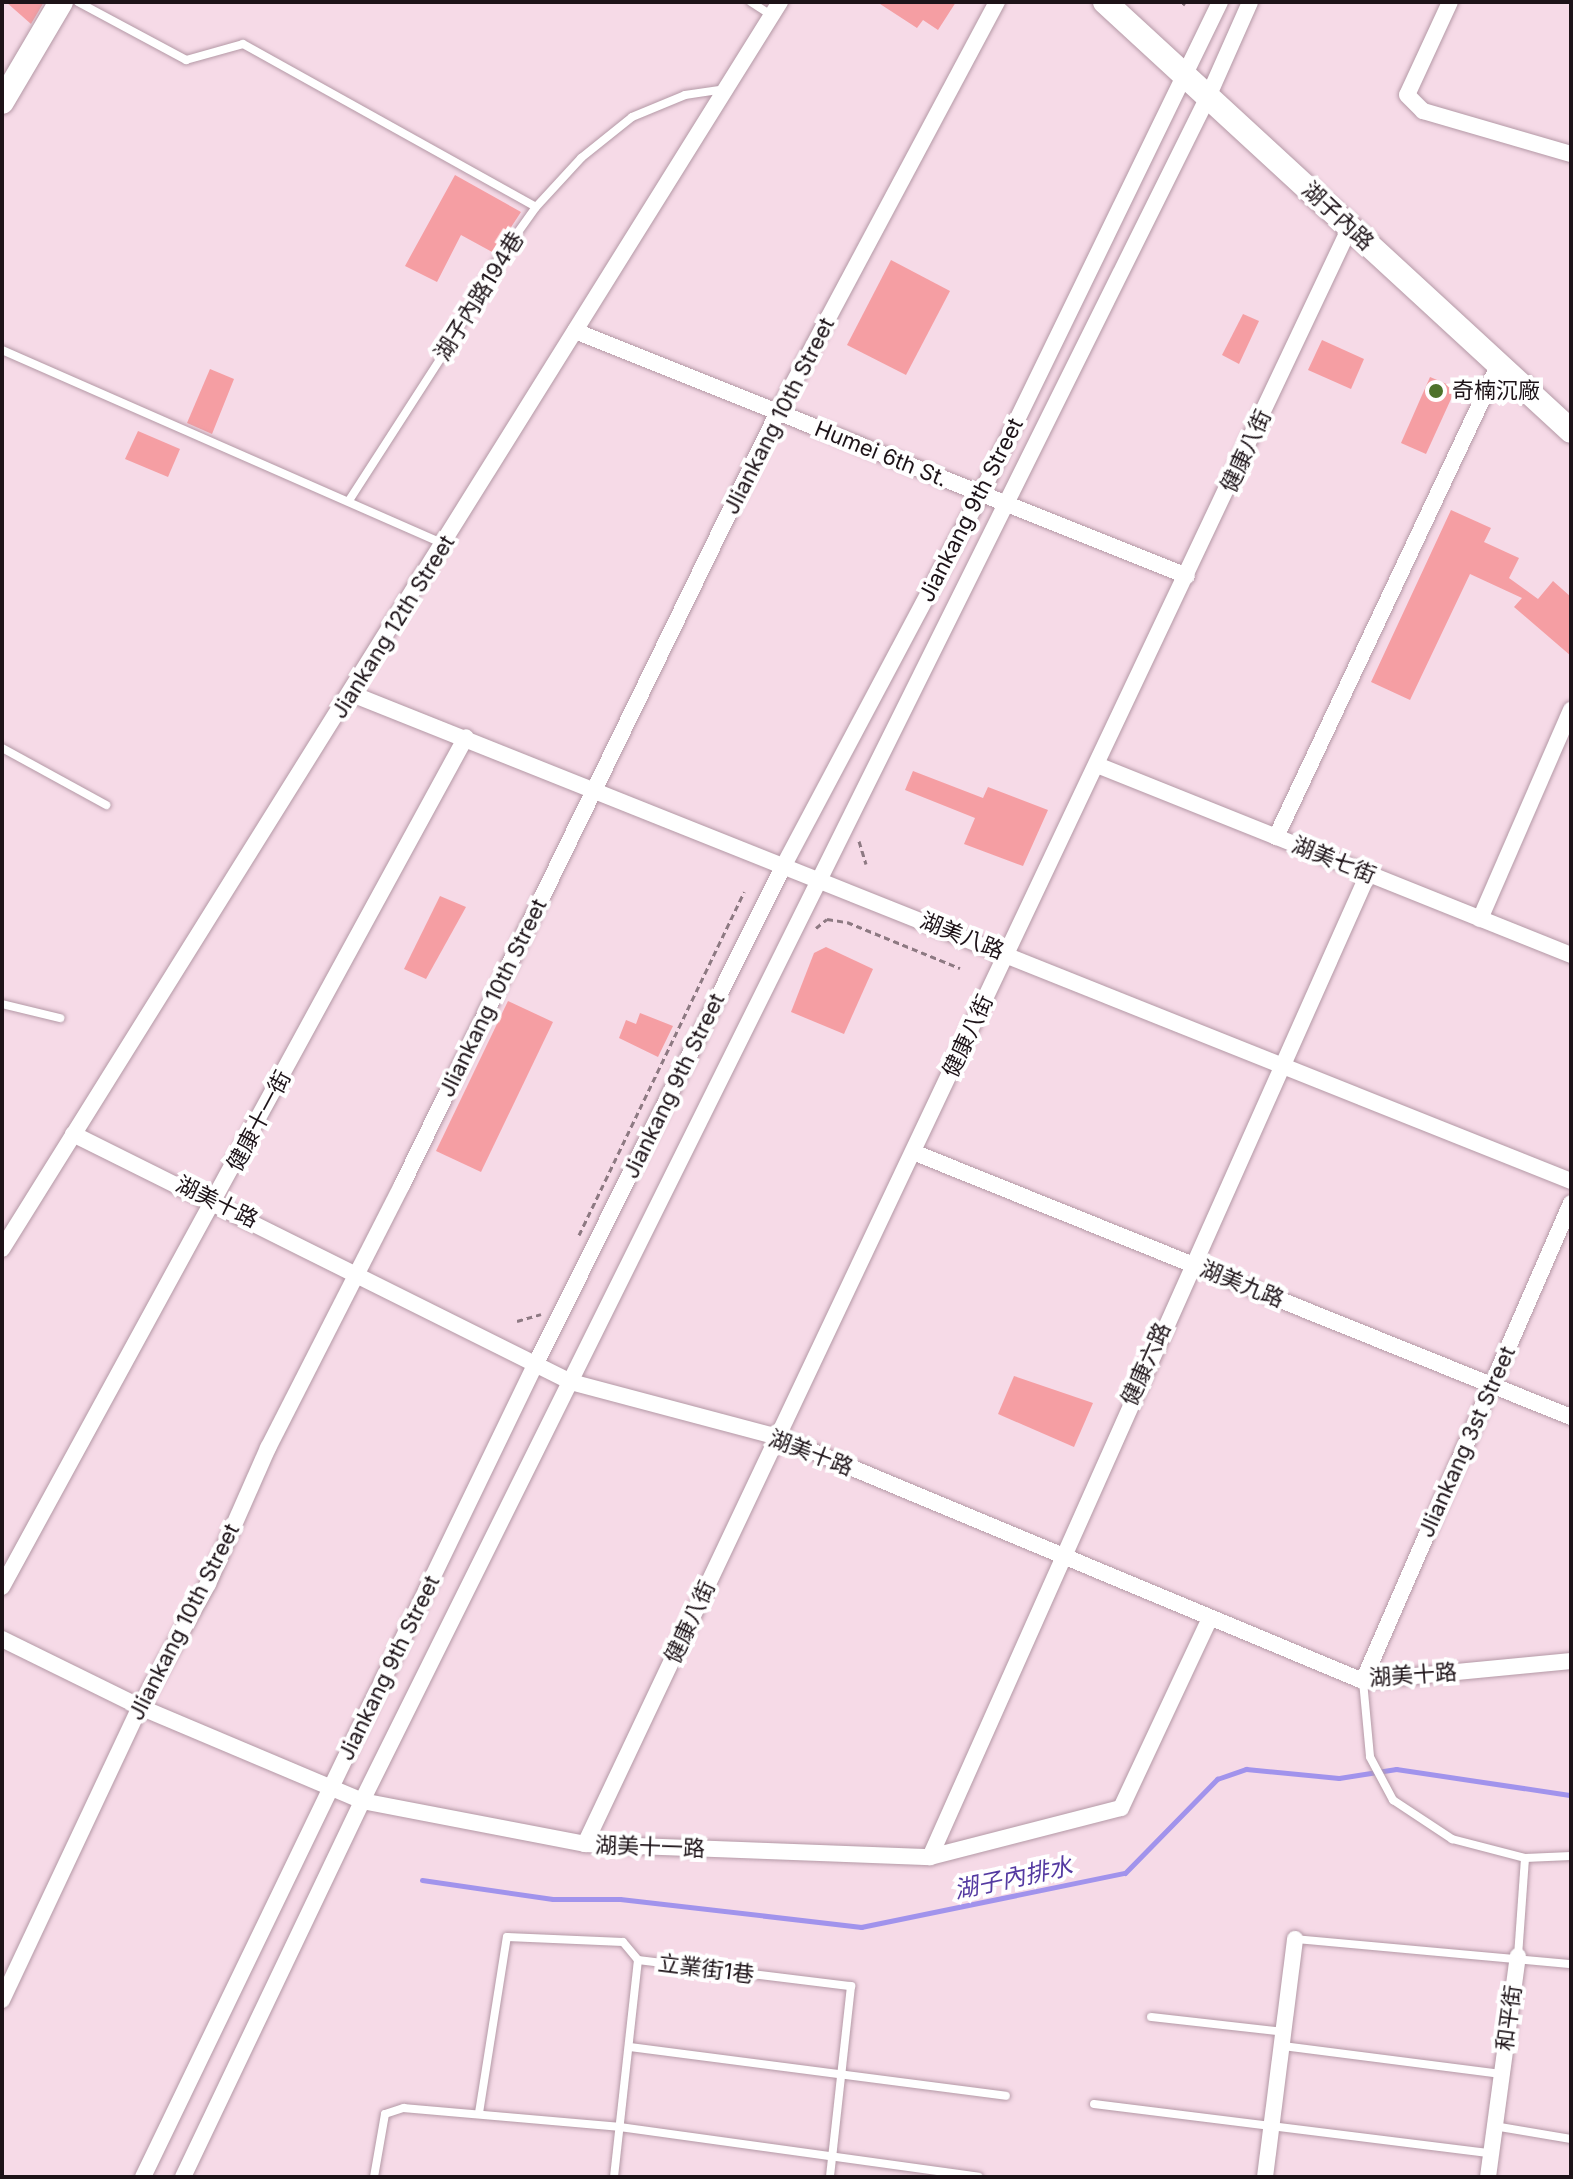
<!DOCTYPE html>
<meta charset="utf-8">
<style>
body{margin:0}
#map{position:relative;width:1573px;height:2179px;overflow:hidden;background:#f6dae7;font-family:Inter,"Noto Sans TC",sans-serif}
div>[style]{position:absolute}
.stream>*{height:5px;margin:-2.5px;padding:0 2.5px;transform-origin:2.5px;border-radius:2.5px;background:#a193ec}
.building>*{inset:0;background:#f59ea3}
.path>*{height:3px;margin-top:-1.5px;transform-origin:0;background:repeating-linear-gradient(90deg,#8d7982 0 6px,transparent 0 10px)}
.roads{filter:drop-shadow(0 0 2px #b499a6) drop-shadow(0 0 2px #b499a6)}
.lane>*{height:8px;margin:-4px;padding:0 4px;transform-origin:4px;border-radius:4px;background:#fff}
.street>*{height:16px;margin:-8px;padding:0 8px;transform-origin:8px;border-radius:8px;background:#fff}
.secondary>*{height:24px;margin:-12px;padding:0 12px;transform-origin:12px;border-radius:12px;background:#fff}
.dots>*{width:22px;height:22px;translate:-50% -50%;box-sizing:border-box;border:4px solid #fff;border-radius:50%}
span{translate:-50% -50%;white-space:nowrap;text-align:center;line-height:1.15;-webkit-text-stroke:8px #fff;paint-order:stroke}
.street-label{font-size:22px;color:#1d1318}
.poi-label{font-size:22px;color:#1d1318}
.left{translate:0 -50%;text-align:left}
.water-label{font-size:24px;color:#543aa1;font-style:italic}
.frame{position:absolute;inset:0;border:4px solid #1d1318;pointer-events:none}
</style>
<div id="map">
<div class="stream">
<div style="left:422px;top:1880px;width:132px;rotate:8.3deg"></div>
<div style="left:553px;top:1899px;width:67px"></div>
<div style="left:620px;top:1899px;width:243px;rotate:6.6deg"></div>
<div style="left:861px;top:1927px;width:269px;rotate:-11.6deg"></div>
<div style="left:1125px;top:1873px;width:132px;rotate:-45.6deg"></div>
<div style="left:1217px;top:1779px;width:31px;rotate:-19deg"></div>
<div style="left:1246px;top:1769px;width:93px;rotate:5.5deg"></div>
<div style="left:1339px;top:1778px;width:58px;rotate:-9deg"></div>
<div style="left:1396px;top:1769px;width:177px;rotate:8.5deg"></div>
</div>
<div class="building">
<div style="clip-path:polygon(6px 2px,44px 2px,31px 24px)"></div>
<div style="clip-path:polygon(877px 2px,956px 2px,938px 30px,923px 20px,917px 28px)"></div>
<div style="clip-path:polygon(455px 175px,521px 212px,494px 253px,461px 235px,437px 282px,405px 266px)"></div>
<div style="clip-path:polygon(891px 260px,950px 291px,906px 375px,847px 345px)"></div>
<div style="clip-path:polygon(1243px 314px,1259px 321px,1239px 364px,1222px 355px)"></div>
<div style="clip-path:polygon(1322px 340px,1364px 359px,1351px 389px,1308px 370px)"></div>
<div style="clip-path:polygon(210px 369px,234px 379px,212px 434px,187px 423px)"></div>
<div style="clip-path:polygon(1430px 377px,1456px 388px,1426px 454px,1401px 443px)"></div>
<div style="clip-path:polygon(138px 431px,180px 449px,168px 477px,125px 459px)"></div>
<div style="clip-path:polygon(1451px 510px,1491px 528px,1484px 542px,1519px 558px,1509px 578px,1538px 599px,1553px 581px,1571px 597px,1571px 656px,1514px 607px,1522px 598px,1470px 574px,1410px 700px,1371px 682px)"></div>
<div style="clip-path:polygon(913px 771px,983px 798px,988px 787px,1048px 810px,1023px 866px,964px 844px,975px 818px,905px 790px)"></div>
<div style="clip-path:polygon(440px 896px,466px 907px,426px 979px,404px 969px)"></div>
<div style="clip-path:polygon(826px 947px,873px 969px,844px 1034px,791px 1012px,814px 953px)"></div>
<div style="clip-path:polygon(508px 1001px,553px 1022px,481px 1172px,436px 1151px)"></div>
<div style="clip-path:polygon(640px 1013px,673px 1026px,658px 1057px,619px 1038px,626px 1020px,636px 1024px)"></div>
<div style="clip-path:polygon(1014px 1376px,1093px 1403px,1074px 1447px,998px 1414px)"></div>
</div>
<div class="path">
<div style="left:1183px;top:5px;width:4px;rotate:-56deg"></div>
<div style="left:859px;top:841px;width:24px;rotate:73deg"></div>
<div style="left:816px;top:928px;width:14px;rotate:-39deg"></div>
<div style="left:827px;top:919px;width:20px;rotate:9deg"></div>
<div style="left:847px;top:922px;width:122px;rotate:22.2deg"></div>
<div style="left:579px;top:1235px;width:381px;rotate:-64.3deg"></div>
<div style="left:517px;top:1321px;width:25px;rotate:-16deg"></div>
</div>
<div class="roads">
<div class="lane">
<div style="left:78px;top:2px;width:123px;rotate:28.2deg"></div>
<div style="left:186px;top:60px;width:59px;rotate:-15.7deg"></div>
<div style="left:243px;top:44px;width:335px;rotate:29.1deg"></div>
<div style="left:751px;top:2px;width:24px;rotate:33deg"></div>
<div style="left:2px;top:350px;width:482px;rotate:23.7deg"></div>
<div style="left:350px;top:499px;width:181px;rotate:-57.2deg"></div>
<div style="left:448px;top:347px;width:88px;rotate:-60.8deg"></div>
<div style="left:491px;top:270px;width:77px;rotate:-54.5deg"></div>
<div style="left:536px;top:207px;width:67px;rotate:-47.4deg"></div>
<div style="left:581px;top:158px;width:65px;rotate:-38.8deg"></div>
<div style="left:632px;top:117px;width:57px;rotate:-22.5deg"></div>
<div style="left:685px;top:95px;width:40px;rotate:-8.5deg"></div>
<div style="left:2px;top:748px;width:119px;rotate:28.7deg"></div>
<div style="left:2px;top:1004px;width:60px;rotate:13.6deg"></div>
<div style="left:1363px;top:1681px;width:76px;rotate:84.7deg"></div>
<div style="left:1370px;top:1757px;width:49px;rotate:61.9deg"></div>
<div style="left:1393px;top:1800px;width:71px;rotate:33.5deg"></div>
<div style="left:1452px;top:1839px;width:75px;rotate:14.6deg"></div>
<div style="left:1525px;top:1858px;width:46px;rotate:-2.5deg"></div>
<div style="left:1295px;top:1939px;width:277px;rotate:5.2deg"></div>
<div style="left:1518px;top:1956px;width:98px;rotate:-85.9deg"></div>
<div style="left:1151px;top:2017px;width:134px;rotate:6.4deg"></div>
<div style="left:1283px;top:2046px;width:220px;rotate:7.3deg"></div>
<div style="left:630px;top:2047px;width:379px;rotate:7.4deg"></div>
<div style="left:1094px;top:2104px;width:399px;rotate:7.1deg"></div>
<div style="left:479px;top:2113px;width:178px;rotate:-81deg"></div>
<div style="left:507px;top:1937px;width:116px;rotate:2.5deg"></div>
<div style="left:623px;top:1942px;width:23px;rotate:50deg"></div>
<div style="left:638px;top:1960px;width:215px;rotate:7deg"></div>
<div style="left:851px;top:1986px;width:192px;rotate:96.3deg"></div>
<div style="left:1494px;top:2126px;width:78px;rotate:9.6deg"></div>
<div style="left:374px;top:2177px;width:64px;rotate:-80.1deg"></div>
<div style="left:385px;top:2114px;width:20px;rotate:-18deg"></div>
<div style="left:404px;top:2108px;width:217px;rotate:5deg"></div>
<div style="left:620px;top:2127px;width:362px;rotate:7.9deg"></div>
<div style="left:614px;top:2177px;width:218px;rotate:-83.7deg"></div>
</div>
<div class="street">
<div style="left:1450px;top:2px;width:102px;rotate:114.8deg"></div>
<div style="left:1407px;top:95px;width:23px;rotate:45deg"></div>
<div style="left:1423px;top:111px;width:154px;rotate:16.2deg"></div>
<div style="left:575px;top:331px;width:659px;rotate:21.82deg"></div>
<div style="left:352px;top:694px;width:1313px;rotate:21.78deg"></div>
<div style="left:1097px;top:765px;width:511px;rotate:21.84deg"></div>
<div style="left:1276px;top:837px;width:523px;rotate:-64.76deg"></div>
<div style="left:1480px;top:919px;width:228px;rotate:-66.5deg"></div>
<div style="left:73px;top:1134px;width:556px;rotate:26.47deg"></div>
<div style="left:571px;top:1382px;width:214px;rotate:14.9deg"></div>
<div style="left:778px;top:1437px;width:634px;rotate:22.64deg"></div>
<div style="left:1363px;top:1681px;width:209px;rotate:-5.5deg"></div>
<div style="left:913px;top:1152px;width:709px;rotate:21.94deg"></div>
<div style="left:2px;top:1249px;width:1470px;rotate:-58.04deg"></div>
<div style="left:2px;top:1587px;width:968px;rotate:-61.37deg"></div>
<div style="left:2px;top:1639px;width:154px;rotate:26.2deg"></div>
<div style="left:140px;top:1707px;width:241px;rotate:22.9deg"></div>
<div style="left:362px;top:1801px;width:227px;rotate:10.9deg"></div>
<div style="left:585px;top:1844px;width:345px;rotate:2.2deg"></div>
<div style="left:930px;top:1857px;width:197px;rotate:-14.4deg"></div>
<div style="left:1121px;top:1808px;width:210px;rotate:-64.9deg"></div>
<div style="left:1363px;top:1681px;width:521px;rotate:-66.48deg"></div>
<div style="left:585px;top:1844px;width:1789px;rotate:-64.68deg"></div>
<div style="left:930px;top:1857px;width:1076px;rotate:-65.98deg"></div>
<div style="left:2px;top:2000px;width:324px;rotate:-64.8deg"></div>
<div style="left:140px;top:1707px;width:141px;rotate:-61.1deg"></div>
<div style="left:208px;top:1584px;width:149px;rotate:-66.2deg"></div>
<div style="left:268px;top:1448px;width:295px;rotate:-63deg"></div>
<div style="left:402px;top:1185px;width:860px;rotate:-64.06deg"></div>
<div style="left:778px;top:412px;width:465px;rotate:-61.9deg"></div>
<div style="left:143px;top:2177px;width:902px;rotate:-64.23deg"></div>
<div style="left:535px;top:1365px;width:556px;rotate:-63.53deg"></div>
<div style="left:783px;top:867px;width:422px;rotate:-62deg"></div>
<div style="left:981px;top:494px;width:547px;rotate:-64.09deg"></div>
<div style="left:183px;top:2177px;width:416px;rotate:-64.5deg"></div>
<div style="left:362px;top:1801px;width:1902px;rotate:-63.6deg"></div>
<div style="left:1208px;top:97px;width:104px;rotate:-66.1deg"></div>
<div style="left:1265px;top:2177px;width:240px;rotate:-82.8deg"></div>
<div style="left:1488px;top:2177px;width:223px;rotate:-82.3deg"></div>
</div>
<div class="secondary">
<div style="left:1105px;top:2px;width:633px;rotate:42.63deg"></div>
<div style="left:2px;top:102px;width:116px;rotate:-59.5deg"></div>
</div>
</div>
<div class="dots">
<div style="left:1436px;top:391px;background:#4e722b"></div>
</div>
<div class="street-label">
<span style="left:1338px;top:216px;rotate:43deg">湖子內路</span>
<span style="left:479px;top:296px;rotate:-58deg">湖子內路194巷</span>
<span style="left:779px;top:416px;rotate:-63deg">Jliankang 10th Street</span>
<span style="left:1246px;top:451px;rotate:-65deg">健康八街</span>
<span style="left:881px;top:454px;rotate:22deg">Humei 6th St.</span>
<span style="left:971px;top:510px;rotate:-63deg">Jiankang 9th Street</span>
<span style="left:393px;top:627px;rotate:-58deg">Jiankang 12th Street</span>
<span style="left:1334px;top:860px;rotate:22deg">湖美七街</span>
<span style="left:962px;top:936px;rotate:22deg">湖美八路</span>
<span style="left:493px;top:998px;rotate:-64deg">Jliankang 10th Street</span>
<span style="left:968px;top:1036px;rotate:-65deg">健康八街</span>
<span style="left:674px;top:1086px;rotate:-64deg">Jiankang 9th Street</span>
<span style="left:259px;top:1121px;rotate:-62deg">健康十一街</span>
<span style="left:217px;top:1202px;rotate:26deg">湖美十路</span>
<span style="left:1242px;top:1284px;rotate:22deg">湖美九路</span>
<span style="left:1146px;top:1364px;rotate:-66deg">健康六路</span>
<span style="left:1467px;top:1442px;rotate:-66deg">Jliankang 3st Street</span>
<span style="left:811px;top:1453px;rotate:21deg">湖美十路</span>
<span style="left:184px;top:1622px;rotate:-63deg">Jliankang 10th Street</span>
<span style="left:690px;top:1622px;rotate:-65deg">健康八街</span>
<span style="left:389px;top:1668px;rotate:-64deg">Jiankang 9th Street</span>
<span style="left:1413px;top:1675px;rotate:-4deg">湖美十路</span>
<span style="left:650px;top:1847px;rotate:2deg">湖美十一路</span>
<span style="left:706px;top:1969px;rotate:7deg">立業街1巷</span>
<span style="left:1509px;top:2018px;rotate:-82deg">和平街</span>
</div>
<div class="poi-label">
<span class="left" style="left:1452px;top:391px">奇楠沉廠</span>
</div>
<div class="water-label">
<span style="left:1013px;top:1878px;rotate:-12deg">湖子內排水</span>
</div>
<div class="frame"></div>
</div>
